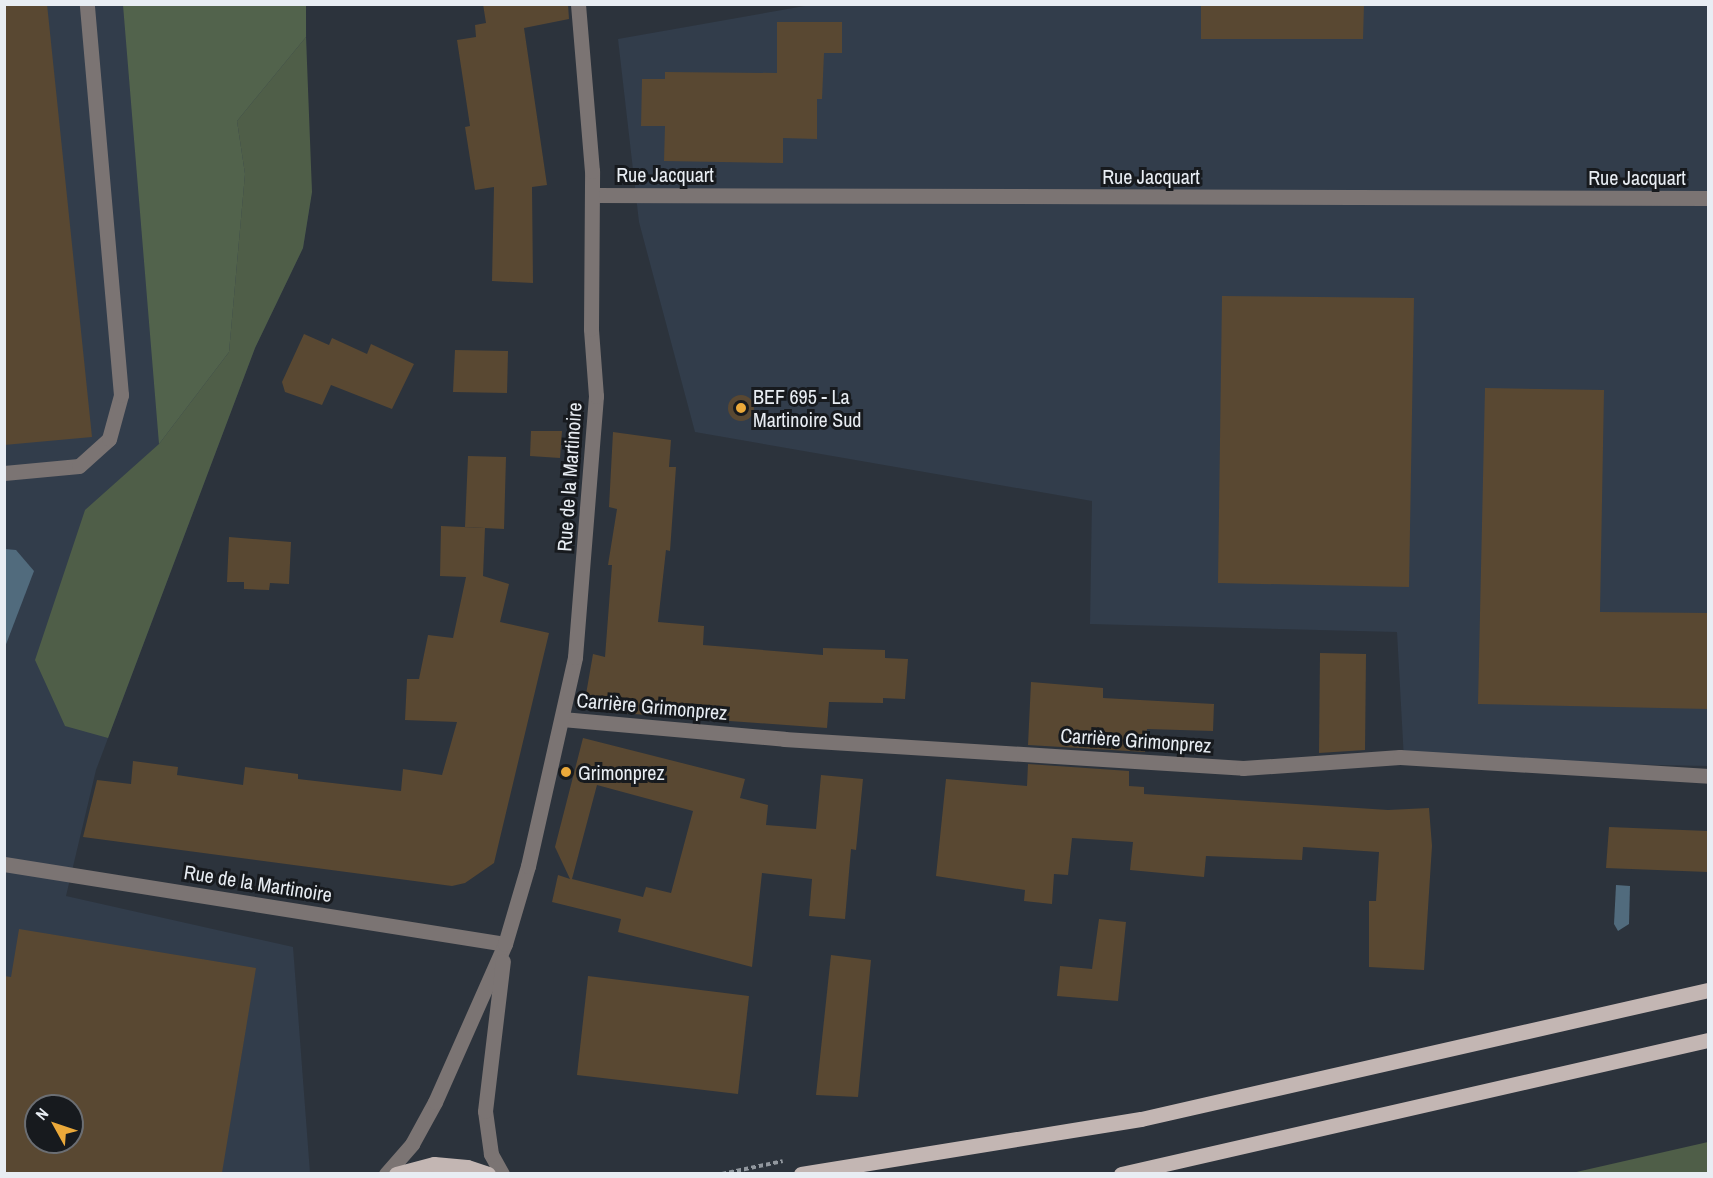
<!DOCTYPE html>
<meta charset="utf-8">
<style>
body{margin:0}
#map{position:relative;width:1713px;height:1178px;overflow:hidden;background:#2c333c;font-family:"Archivo Narrow",sans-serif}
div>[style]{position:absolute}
.built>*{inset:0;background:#323d4b}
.green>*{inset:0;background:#4f5e48}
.forest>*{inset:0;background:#52634c}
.water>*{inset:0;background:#516b7d}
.building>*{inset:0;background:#594832}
.round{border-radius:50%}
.path>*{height:4px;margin-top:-2px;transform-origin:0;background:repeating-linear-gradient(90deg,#91979e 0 4.5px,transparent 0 7.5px)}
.minor>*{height:15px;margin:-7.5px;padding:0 7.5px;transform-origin:7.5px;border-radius:7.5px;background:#7b7473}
.major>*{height:15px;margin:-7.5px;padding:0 7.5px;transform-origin:7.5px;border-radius:7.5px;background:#c3b6b3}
.dots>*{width:16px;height:16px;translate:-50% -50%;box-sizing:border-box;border:3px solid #171a1e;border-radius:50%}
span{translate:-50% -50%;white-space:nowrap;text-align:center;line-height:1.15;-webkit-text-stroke:6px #171a1e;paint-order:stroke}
.street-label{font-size:20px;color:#e8edf3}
.poi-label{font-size:20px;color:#e8edf3}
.left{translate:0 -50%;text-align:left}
.frame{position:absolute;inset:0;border:6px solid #e8edf3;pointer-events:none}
.north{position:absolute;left:24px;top:1094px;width:60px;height:60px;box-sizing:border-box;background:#171a1e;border:2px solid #6b6e73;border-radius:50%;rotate:310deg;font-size:16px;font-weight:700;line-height:24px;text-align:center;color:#e8edf3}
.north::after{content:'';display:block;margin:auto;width:21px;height:27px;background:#eba93a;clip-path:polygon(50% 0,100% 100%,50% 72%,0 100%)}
</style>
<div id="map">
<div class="built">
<div style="clip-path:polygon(816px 4px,1708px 5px,1708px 766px,1404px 760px,1397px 632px,1090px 624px,1092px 501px,695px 432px,639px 222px,618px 39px)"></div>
<div style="clip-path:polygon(evenodd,5px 5px,306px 5px,307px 129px,312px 192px,303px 248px,255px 348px,96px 770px,66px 896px,293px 947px,310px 1173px,5px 1174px,5px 5px,36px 1106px,72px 1106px,72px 1142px,36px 1142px,36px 1106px)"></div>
</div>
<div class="green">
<div style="clip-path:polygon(306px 37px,312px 192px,303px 248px,255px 348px,108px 738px,65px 726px,35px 660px,85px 510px,159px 444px,229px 352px,245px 174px,237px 121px)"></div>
<div style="clip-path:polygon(1708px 1142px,1708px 1173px,1572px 1173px)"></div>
</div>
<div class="forest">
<div style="clip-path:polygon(123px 5px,306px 5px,306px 37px,237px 121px,245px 174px,229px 352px,159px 444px)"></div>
</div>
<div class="water">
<div style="clip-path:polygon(5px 549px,16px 550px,34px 571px,5px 647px)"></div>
<div style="clip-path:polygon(1616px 885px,1630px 886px,1629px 924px,1618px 931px,1614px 924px)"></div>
</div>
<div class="building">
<div style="clip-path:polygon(4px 4px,47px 4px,92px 437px,4px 445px)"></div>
<div style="clip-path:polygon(483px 4px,568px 4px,569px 19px,524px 28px,547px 185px,532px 187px,533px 283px,492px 281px,494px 187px,475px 190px,465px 127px,470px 126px,457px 40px,476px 37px,475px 25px,486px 23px)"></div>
<div style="clip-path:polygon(1201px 4px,1364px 4px,1363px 39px,1201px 39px)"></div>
<div style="clip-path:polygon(777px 22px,842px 22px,842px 53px,824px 53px,822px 99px,817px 99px,817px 139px,783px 138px,783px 163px,664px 161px,665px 126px,641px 126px,642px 79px,665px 79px,665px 72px,777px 73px)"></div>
<div style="clip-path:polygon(1222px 296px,1414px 298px,1409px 587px,1218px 583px)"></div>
<div style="clip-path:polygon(304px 334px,329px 345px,332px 338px,367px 354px,371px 344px,414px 364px,392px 409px,331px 385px,322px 405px,285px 392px,282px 382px)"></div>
<div style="clip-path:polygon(455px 350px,508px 351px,507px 393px,453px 392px)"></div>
<div style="clip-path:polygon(1485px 388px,1604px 390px,1600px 612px,1708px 613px,1708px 709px,1478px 704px)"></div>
<div class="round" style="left:728px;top:395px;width:26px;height:26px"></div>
<div style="clip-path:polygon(531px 431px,562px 431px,560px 458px,530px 456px)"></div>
<div style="clip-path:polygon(613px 432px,671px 440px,669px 467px,676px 467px,670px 551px,666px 550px,658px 622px,704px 626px,703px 645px,823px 655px,823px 648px,885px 650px,885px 658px,908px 659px,905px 699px,883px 698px,883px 703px,829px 702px,827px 728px,593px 711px,585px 700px,593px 654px,605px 657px,612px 565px,608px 565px,617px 509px,609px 507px)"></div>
<div style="clip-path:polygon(468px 456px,506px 457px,504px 529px,465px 527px)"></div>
<div style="clip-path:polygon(441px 526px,485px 528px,483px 576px,509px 584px,500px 622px,549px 633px,494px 863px,465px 883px,452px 886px,83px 837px,97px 780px,131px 784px,133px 761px,178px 767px,177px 775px,243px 785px,245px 767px,298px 774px,298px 779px,401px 791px,403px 769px,442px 775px,457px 722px,405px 720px,407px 679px,419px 679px,428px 635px,453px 638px,466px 577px,440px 576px)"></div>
<div style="clip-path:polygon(229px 537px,291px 542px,289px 584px,270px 583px,269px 590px,244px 589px,244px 582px,227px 582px)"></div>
<div style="clip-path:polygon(1320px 653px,1366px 654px,1365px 750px,1319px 753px)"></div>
<div style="clip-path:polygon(1031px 682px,1103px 688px,1103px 698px,1214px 704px,1213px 731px,1147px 729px,1145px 752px,1028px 745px)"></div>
<div style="clip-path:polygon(evenodd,583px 738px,745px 779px,740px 798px,768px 805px,766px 825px,816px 829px,821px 775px,863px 779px,856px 850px,851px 849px,845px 919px,809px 916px,812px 879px,762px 873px,752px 967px,618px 932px,621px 919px,552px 902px,558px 875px,570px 879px,555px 847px,583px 738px,597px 785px,693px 811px,671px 893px,646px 887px,643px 897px,572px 879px,597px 785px)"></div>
<div style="clip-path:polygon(1028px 764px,1129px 771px,1129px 786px,1144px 787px,1144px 794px,1388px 810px,1429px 808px,1432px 846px,1424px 970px,1369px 967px,1369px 901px,1376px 901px,1379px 852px,1303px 847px,1302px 860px,1206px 856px,1204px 877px,1130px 870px,1133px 842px,1072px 838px,1068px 875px,1054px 874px,1052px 904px,1024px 901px,1025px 890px,936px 876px,946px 779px,1027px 786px)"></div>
<div style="clip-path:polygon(1609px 827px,1708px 831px,1708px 872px,1606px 868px)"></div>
<div style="clip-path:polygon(1099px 919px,1126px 922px,1118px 1001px,1057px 996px,1060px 966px,1092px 969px)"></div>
<div style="clip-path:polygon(evenodd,19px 929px,256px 968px,222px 1173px,4px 1173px,4px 976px,11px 977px,19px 929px,36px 1106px,72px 1106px,72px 1142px,36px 1142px,36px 1106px)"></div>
<div style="clip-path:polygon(831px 955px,871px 960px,858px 1097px,816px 1095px)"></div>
<div style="clip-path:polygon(588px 976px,749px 996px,738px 1094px,577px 1075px)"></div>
</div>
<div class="path">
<div style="left:722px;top:1174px;width:62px;rotate:-12deg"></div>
</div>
<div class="minor">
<div style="left:593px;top:195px;width:1115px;rotate:0.15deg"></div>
<div style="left:4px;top:473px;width:75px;rotate:-5.3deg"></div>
<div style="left:79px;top:466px;width:40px;rotate:-42deg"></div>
<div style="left:109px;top:439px;width:46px;rotate:-74.7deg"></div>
<div style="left:121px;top:395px;width:392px;rotate:-95deg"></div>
<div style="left:562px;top:719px;width:223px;rotate:5.1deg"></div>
<div style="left:784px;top:739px;width:460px;rotate:3.6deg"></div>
<div style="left:1243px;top:768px;width:157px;rotate:-4deg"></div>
<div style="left:1400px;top:757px;width:309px;rotate:3.5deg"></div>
<div style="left:4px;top:864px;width:507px;rotate:9.07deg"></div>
<div style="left:386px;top:1174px;width:40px;rotate:-49deg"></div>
<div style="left:412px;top:1144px;width:48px;rotate:-61.3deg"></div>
<div style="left:435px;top:1102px;width:173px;rotate:-66.1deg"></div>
<div style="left:505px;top:944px;width:81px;rotate:-73.6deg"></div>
<div style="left:528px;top:866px;width:214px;rotate:-77.3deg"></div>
<div style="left:575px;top:657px;width:262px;rotate:-85.4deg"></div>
<div style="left:596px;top:396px;width:67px;rotate:-94.3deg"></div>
<div style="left:591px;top:329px;width:158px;rotate:-89.6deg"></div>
<div style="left:592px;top:171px;width:168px;rotate:-94.8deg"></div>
<div style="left:502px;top:1174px;width:23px;rotate:-119deg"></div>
<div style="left:491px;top:1154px;width:43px;rotate:-97.9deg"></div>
<div style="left:485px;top:1111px;width:151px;rotate:-83.2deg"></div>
</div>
<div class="major">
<div style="left:396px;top:1174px;width:39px;rotate:-15deg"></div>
<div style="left:434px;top:1164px;width:33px;rotate:5deg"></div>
<div style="left:467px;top:1167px;width:22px;rotate:18deg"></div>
<div style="left:801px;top:1174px;width:344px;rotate:-9.2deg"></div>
<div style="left:1141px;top:1119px;width:581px;rotate:-12.82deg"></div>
<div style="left:1121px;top:1174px;width:602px;rotate:-12.86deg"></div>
</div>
<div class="dots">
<div style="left:741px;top:408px;background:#eba93a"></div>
<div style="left:566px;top:772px;background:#eba93a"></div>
</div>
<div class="street-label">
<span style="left:665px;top:174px">Rue Jacquart</span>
<span style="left:1151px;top:176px">Rue Jacquart</span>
<span style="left:1637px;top:177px">Rue Jacquart</span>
<span style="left:569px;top:477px;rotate:-86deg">Rue de la Martinoire</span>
<span style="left:652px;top:706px;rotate:5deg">Carrière Grimonprez</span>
<span style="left:1136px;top:740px;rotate:4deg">Carrière Grimonprez</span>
<span style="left:258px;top:883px;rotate:9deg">Rue de la Martinoire</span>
</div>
<div class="poi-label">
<span class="left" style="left:753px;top:408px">BEF 695 - La<br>Martinoire Sud</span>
<span class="left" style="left:578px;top:772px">Grimonprez</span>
</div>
<div class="frame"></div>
<div class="north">N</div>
</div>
